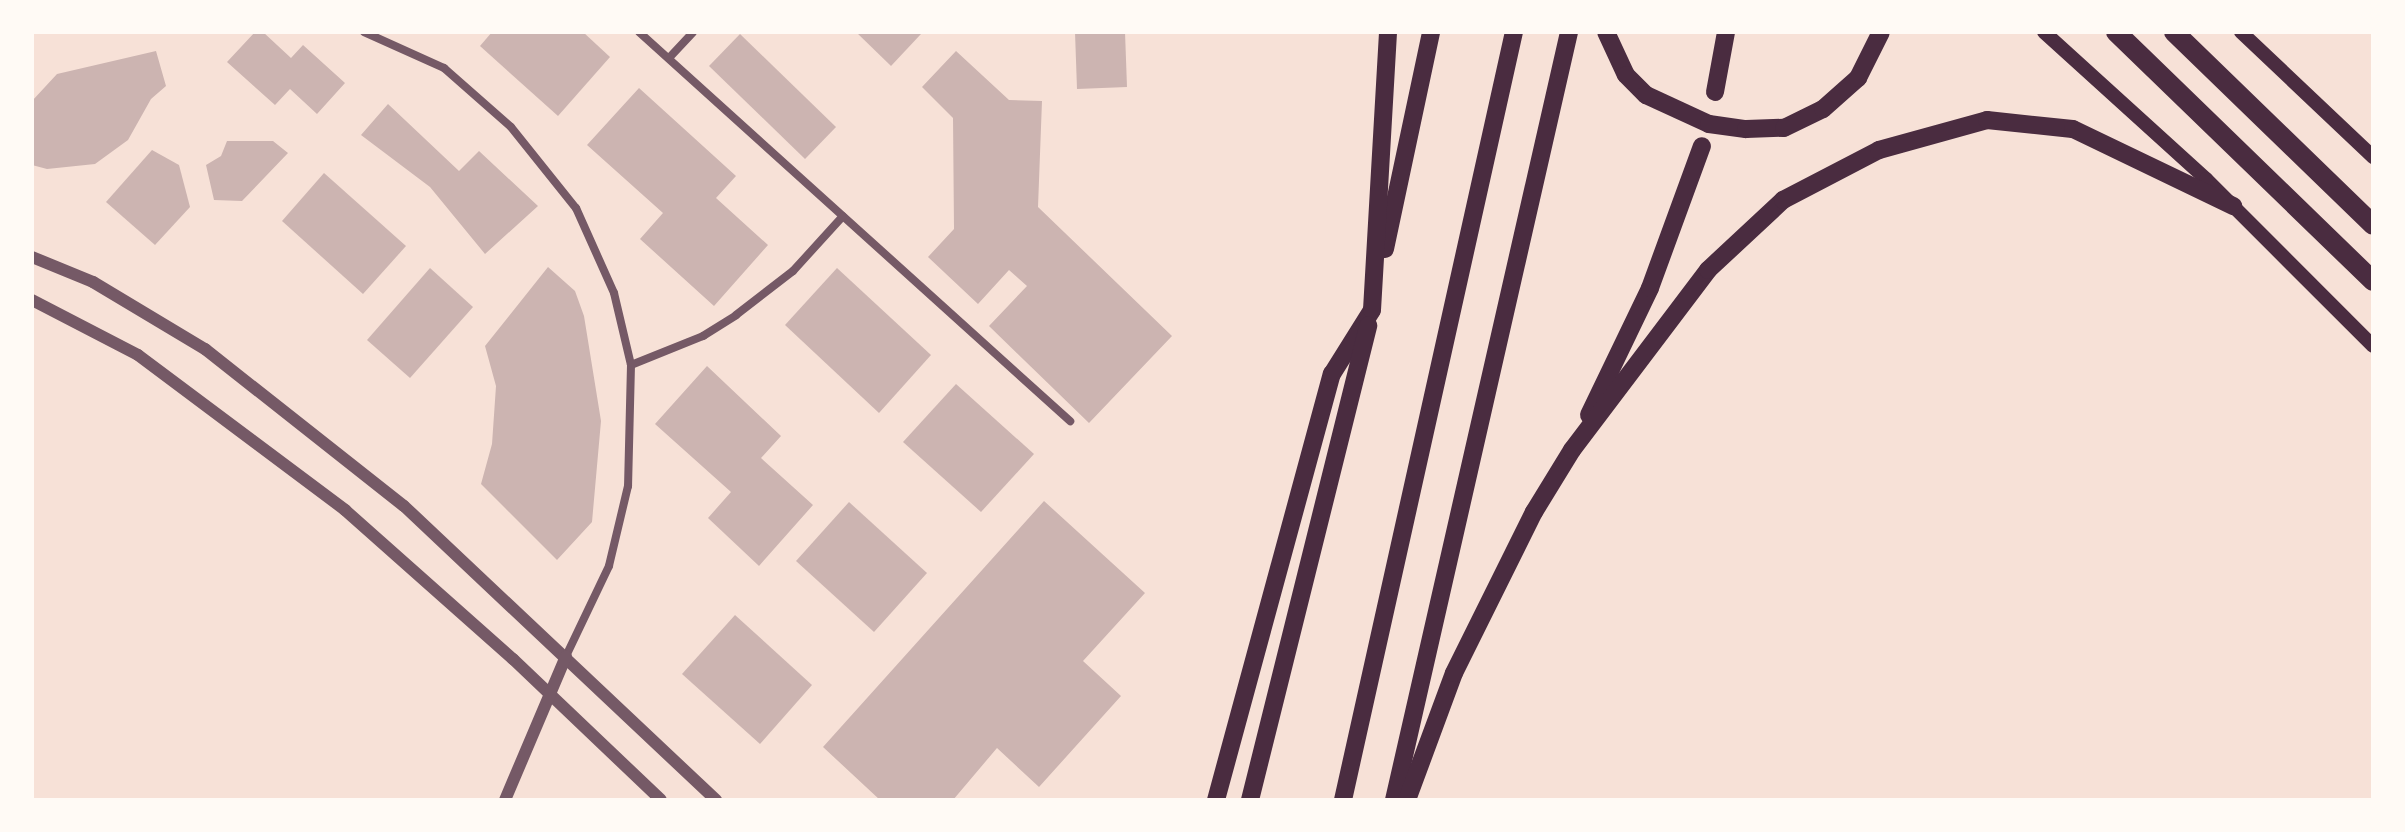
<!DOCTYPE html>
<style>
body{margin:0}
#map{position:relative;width:2405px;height:832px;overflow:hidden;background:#f7e1d7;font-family:Roboto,sans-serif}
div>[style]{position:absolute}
.building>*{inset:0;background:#ccb4b1}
.minor>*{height:8px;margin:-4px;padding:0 4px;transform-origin:4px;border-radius:4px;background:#755966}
.tertiary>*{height:12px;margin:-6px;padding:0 6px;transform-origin:6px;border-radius:6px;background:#755966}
.secondary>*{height:14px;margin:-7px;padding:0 7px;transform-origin:7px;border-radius:7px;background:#4a2c40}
.trunk>*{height:18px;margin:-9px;padding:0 9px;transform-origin:9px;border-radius:9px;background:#4a2c40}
.motorway>*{height:20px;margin:-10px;padding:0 10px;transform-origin:10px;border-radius:10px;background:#4a2c40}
span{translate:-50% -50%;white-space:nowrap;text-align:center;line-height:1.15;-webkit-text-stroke:7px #fffaf5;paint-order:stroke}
.frame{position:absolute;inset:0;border:34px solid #fffaf5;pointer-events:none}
</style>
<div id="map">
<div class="building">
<div style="clip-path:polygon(255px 32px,263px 32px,291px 58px,303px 45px,345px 83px,317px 114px,290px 89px,275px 105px,227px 62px)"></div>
<div style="clip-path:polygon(492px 32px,583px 32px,610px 57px,558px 116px,480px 46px)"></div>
<div style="clip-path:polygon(856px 32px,919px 32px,921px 34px,891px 66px)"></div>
<div style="clip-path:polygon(1075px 32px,1125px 32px,1127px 87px,1077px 89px)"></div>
<div style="clip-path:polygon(740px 34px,836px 127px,805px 159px,709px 66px)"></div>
<div style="clip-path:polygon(156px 51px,166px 86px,151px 99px,128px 140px,95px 164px,47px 169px,32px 165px,32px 101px,57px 74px)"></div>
<div style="clip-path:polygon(956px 51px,1009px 100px,1042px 101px,1038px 207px,1172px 336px,1089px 423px,989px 326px,1027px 286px,1009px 270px,978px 304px,928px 257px,954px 229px,953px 118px,922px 87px)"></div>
<div style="clip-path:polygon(639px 88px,736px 176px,716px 198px,768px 245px,714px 306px,640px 239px,663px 213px,587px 145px)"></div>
<div style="clip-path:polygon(388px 104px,459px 171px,479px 151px,538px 206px,485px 254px,430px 187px,361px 135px)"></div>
<div style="clip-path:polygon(227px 141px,273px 141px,288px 153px,242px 201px,214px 200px,206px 165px,221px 156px)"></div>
<div style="clip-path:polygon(152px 150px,179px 165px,190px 207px,155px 245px,106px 202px)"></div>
<div style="clip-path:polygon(324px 173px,406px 246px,363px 294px,282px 221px)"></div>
<div style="clip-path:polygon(548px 267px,575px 291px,584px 316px,601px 421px,592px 522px,557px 560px,481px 484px,492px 444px,496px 386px,485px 346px)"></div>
<div style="clip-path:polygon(430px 268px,473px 307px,410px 378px,367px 340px)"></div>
<div style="clip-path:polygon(837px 268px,931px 355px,879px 413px,785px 325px)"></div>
<div style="clip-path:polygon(707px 366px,781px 436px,761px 458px,813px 505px,759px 566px,708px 518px,731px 492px,655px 424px)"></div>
<div style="clip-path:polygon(956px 384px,1034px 454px,981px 512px,903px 442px)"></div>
<div style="clip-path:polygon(1044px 501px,1145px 593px,1083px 661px,1121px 696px,1039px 787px,997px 748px,953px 800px,880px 800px,823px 747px)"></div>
<div style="clip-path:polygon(849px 502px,927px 573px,874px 632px,796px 561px)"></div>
<div style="clip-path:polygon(735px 615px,812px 685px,760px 744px,682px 674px)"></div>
</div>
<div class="minor">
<div style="left:364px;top:32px;width:88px;rotate:24.2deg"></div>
<div style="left:444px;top:68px;width:89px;rotate:41.4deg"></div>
<div style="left:511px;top:127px;width:104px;rotate:51.3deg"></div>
<div style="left:576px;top:208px;width:93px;rotate:65.9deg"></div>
<div style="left:614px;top:293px;width:74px;rotate:76.7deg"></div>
<div style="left:631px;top:365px;width:121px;rotate:91.4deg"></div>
<div style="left:628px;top:486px;width:82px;rotate:103.4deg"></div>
<div style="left:609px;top:566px;width:100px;rotate:115.5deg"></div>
<div style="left:639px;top:32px;width:581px;rotate:42.07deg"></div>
<div style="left:669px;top:58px;width:35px;rotate:-47deg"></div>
<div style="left:631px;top:365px;width:78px;rotate:-21.9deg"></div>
<div style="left:703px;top:336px;width:39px;rotate:-32deg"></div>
<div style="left:736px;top:315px;width:72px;rotate:-37.7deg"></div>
<div style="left:793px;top:271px;width:74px;rotate:-47.7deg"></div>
</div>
<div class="tertiary">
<div style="left:32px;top:257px;width:66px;rotate:22.3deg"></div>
<div style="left:93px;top:282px;width:131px;rotate:30.9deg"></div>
<div style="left:205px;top:349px;width:253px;rotate:38.3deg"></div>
<div style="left:404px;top:506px;width:429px;rotate:43.3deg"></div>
<div style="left:32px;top:300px;width:119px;rotate:27.4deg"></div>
<div style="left:138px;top:355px;width:259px;rotate:36.8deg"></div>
<div style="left:345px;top:510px;width:225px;rotate:41.6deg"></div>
<div style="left:513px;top:659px;width:204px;rotate:43.6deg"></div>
<div style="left:505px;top:800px;width:156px;rotate:-67deg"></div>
</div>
<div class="secondary">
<div style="left:2044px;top:32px;width:219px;rotate:42.2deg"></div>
<div style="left:2206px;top:179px;width:236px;rotate:45deg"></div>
<div style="left:2241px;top:32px;width:182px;rotate:43.4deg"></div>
</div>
<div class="trunk">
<div style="left:1606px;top:32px;width:47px;rotate:65.1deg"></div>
<div style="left:1626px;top:75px;width:28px;rotate:45deg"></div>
<div style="left:1646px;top:95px;width:69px;rotate:24.7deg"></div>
<div style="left:1709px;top:124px;width:37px;rotate:8deg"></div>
<div style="left:1746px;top:129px;width:38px;rotate:-2deg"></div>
<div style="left:1784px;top:128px;width:43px;rotate:-26deg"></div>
<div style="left:1823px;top:109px;width:47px;rotate:-41.5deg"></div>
<div style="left:1858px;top:78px;width:51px;rotate:-63.4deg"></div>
<div style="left:1715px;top:92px;width:61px;rotate:-79.6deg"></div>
<div style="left:1385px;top:249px;width:222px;rotate:-78deg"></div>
<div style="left:1589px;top:415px;width:141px;rotate:-64.3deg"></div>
<div style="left:1650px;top:288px;width:151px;rotate:-69.9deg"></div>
<div style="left:1216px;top:800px;width:442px;rotate:-74.8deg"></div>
<div style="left:1332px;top:374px;width:75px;rotate:-58deg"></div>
<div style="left:1372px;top:310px;width:278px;rotate:-86.7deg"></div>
<div style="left:1250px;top:800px;width:489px;rotate:-76deg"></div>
<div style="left:1343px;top:800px;width:787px;rotate:-77.45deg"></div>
<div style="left:1394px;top:800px;width:788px;rotate:-77.16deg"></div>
<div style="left:1407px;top:800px;width:135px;rotate:-69.7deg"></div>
<div style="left:1454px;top:673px;width:180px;rotate:-63.6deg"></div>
<div style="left:1534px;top:512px;width:73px;rotate:-58.5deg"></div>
<div style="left:1572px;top:450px;width:226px;rotate:-52.9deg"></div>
<div style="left:1708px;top:270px;width:103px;rotate:-43deg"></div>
<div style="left:1783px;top:200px;width:108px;rotate:-27.5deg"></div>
<div style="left:1879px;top:150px;width:112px;rotate:-15.5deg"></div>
<div style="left:1987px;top:120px;width:86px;rotate:6deg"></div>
<div style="left:2073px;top:129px;width:178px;rotate:25.7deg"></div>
</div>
<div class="motorway">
<div style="left:2116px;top:32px;width:358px;rotate:44.1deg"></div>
<div style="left:2174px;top:32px;width:277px;rotate:44.1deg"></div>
</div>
<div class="frame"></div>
</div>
